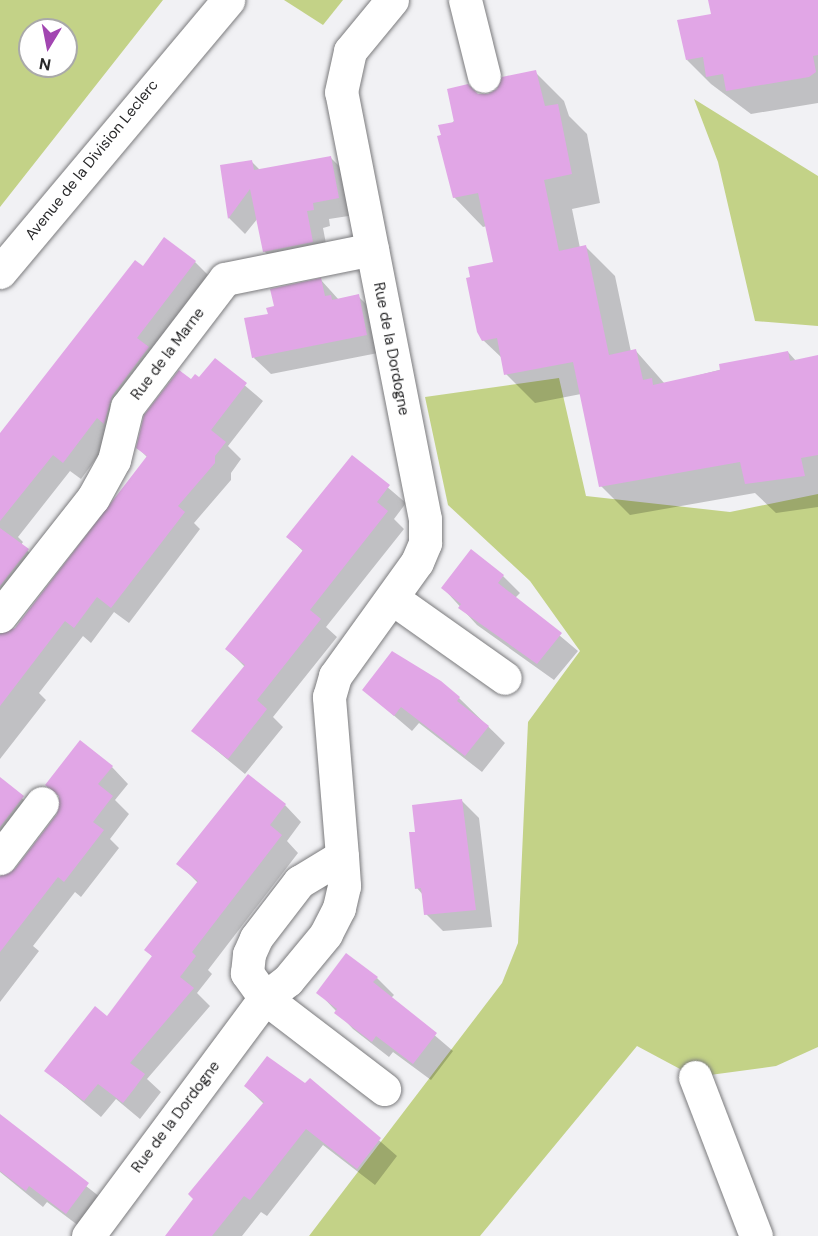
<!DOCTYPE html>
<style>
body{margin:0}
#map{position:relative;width:818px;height:1236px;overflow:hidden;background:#f1f1f4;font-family:"DM Sans",sans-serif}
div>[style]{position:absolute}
.green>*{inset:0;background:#c3d287}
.shadow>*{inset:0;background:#0003}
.building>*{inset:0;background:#e1a6e6}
.roads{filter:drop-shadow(0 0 2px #7b7b7d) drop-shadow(0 0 2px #7b7b7d)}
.minor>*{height:33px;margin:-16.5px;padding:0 16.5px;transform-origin:16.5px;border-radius:16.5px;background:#fff}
.major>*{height:33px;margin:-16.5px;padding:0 16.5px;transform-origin:16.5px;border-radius:16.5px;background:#fff}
span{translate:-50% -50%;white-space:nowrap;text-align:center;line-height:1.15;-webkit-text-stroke:5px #fff;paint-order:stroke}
.street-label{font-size:15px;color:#272728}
.north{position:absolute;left:18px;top:18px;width:60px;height:60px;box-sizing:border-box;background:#fff;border:2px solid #a9a9a9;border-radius:50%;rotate:190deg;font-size:16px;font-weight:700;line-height:24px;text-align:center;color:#272728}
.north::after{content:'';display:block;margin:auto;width:21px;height:27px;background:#a246b1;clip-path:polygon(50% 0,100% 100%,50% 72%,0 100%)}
</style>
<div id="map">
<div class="green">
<div style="clip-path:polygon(evenodd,0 0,163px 0,0 207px,0 0,30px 30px,66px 30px,66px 66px,30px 66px,30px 30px)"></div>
<div style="clip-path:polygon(284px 0,343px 0,323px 25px)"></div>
<div style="clip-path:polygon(694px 99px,818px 176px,818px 326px,755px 321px,718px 162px)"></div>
<div style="clip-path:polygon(559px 378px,586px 496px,730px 512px,818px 494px,818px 1047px,776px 1066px,695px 1077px,637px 1046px,480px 1236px,309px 1236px,502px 983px,518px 943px,528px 722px,580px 651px,530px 581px,448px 505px,425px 397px)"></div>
</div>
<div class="shadow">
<div style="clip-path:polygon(713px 0,818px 0,818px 103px,751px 114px,711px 84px,687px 60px,712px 15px)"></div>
<div style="clip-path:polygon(535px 72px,564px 101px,569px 116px,587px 134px,600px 203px,572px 209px,580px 248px,586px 247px,615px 276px,631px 352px,636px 351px,665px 384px,788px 352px,797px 362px,818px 359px,818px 507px,776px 513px,755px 493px,630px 515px,601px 486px,581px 394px,535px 403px,506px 374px,503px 359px,483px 340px,495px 264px,487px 226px,483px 227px,454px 197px,439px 137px,478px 95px,488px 96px)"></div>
<div style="clip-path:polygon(330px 157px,347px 174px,355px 215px,329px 219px,330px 226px,323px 228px,329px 259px,281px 268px,264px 251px,258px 218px,245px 234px,229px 218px,222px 166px,251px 161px,260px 170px)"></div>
<div style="clip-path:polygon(195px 262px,212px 279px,114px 434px,81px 479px,70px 471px,18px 537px,23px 542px,21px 545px,45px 567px,0 598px,0 436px,143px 269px)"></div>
<div style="clip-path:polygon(321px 280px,339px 300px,358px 296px,375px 313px,383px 352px,271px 374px,254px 358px,269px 315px)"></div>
<div style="clip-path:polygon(215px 360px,263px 401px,228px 446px,241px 459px,231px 473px,231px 480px,194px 523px,200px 529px,129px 623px,114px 612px,91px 643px,83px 636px,39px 693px,46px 700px,0 759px,0 650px,148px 458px,138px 448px,191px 381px,200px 379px)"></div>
<div style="clip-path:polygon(352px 457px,406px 503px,394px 519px,404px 529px,326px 627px,337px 637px,273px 717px,283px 727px,245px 774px,193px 731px,245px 667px,227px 649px,304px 552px,288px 537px)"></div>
<div style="clip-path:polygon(503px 576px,520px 593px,515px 598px,578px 651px,554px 680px,477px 625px,443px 588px)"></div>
<div style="clip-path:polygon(364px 690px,459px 698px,505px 743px,482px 772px,419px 723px,412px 731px)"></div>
<div style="clip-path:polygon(112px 767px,128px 784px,115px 800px,129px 814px,110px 839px,119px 848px,81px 897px,75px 892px,33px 946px,39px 951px,0 1002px,0 888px,58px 815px,61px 798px,47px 785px)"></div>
<div style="clip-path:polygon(0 779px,39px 813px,0 833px)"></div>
<div style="clip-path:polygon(462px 801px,479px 818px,492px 927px,443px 931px,426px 914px,423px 895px,417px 888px,417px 833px)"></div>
<div style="clip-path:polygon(285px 805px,301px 822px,287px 841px,298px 853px,208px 970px,212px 974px,197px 993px,210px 1006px,147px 1079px,161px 1092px,140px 1119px,116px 1099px,101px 1117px,46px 1071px,107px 1018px,153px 957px,146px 950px,198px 883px,178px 863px)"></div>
<div style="clip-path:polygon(377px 978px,394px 995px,391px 998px,453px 1051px,431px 1080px,393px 1052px,389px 1057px,353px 1029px,318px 992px)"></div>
<div style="clip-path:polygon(310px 1080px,397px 1156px,375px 1185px,323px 1145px,267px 1216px,261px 1212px,242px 1236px,167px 1236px,264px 1104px,246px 1086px,305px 1085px)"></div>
<div style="clip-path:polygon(0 1118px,105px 1201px,83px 1229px,47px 1202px,43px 1207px,0 1172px)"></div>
</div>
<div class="building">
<div style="clip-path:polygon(708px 0,818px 0,818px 55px,813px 56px,816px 72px,809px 77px,726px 91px,723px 74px,706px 77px,703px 57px,686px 60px,677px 20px,711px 14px)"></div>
<div style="clip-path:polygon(536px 70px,545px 106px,558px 104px,572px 174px,544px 180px,559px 251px,586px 245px,609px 355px,636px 349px,643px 380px,652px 378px,653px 385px,720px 370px,719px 364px,788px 351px,790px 361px,818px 355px,818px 455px,801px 458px,805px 476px,745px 484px,740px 462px,599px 487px,573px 362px,504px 375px,497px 338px,482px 341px,477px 332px,466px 278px,470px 277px,468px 267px,493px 262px,478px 193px,453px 198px,437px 136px,441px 135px,438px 125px,454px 122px,447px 89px,468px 84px,478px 94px,488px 94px,497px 89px,502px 77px)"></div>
<div style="clip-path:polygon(331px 156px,339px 198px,313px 203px,314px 210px,307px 211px,313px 242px,263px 252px,250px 189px,228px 219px,220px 165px,252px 160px,254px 170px)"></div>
<div style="clip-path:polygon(164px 237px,196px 261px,137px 338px,149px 347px,112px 396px,104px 424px,97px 418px,63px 463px,53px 455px,0 521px,0 433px,135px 260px,143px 266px)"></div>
<div style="clip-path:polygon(321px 278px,325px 296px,331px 295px,332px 300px,359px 294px,367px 335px,252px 358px,244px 318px,268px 314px,266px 308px,274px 306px,270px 289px)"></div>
<div style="clip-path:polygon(215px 358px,247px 383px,211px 430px,226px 442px,215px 456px,215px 463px,178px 506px,185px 512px,111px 608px,97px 597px,74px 628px,65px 621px,0 706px,0 634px,15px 628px,147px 456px,136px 448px,144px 415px,179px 370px,191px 379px,195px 374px,199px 377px)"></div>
<div style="clip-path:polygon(352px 455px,390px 485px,377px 502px,388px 511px,310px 610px,321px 619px,257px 700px,267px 709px,228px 759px,191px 731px,245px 665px,225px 649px,303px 550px,286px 537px)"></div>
<div style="clip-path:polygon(0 528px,29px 549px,0 586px)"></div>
<div style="clip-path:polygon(471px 549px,504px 575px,498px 583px,562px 633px,537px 664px,458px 608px,461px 604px,441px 588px)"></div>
<div style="clip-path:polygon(392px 651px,441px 681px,460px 697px,457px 701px,489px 726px,465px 756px,401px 707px,394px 716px,362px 690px)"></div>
<div style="clip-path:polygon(80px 740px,113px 766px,98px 784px,113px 796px,93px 822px,104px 830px,64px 882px,58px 877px,0 952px,0 876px,15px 869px,57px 814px,59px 796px,45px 785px)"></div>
<div style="clip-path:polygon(248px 774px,286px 804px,270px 825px,282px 835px,192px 952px,196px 956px,180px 977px,194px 988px,130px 1063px,145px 1074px,134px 1089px,123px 1103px,98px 1084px,84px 1101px,44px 1071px,95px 1006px,107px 1016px,152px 956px,144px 950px,198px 881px,176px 864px)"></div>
<div style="clip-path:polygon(0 777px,24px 796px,0 827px)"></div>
<div style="clip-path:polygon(462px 799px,476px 910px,424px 915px,421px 888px,415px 889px,409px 832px,415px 832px,412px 805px)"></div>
<div style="clip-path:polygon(346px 953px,378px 977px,373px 982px,437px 1033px,413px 1064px,376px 1036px,372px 1042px,334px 1013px,337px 1009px,316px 993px)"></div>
<div style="clip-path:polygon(267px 1056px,305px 1083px,310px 1078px,381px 1138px,357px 1169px,306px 1129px,250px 1200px,244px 1196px,212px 1236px,165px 1236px,193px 1199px,188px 1194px,264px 1102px,244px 1086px)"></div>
<div style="clip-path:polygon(0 1114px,89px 1183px,66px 1214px,29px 1186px,26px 1191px,0 1171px)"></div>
</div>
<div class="roads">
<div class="minor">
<div style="left:465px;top:0;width:78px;rotate:76deg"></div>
<div style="left:392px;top:598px;width:138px;rotate:35.3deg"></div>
<div style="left:0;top:616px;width:150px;rotate:-51.8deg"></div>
<div style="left:93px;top:498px;width:43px;rotate:-61.1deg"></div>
<div style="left:114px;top:460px;width:55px;rotate:-76.2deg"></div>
<div style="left:127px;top:407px;width:161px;rotate:-52.6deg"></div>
<div style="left:225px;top:279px;width:150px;rotate:-11.5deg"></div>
<div style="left:342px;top:856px;width:30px;rotate:86deg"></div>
<div style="left:344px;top:886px;width:23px;rotate:103deg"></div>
<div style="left:339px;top:908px;width:29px;rotate:117deg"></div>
<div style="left:326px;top:934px;width:60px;rotate:129.6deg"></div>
<div style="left:288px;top:980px;width:29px;rotate:142deg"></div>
<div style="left:265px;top:998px;width:150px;rotate:37.4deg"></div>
<div style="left:0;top:858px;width:69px;rotate:-52.6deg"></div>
<div style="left:695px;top:1077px;width:170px;rotate:69deg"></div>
<div style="left:88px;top:1236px;width:297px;rotate:-53.4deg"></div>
<div style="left:265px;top:998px;width:31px;rotate:-126deg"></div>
<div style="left:247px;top:973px;width:19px;rotate:-84deg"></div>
<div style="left:249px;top:954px;width:17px;rotate:-66deg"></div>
<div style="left:256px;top:938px;width:71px;rotate:-52.5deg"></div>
<div style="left:299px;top:882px;width:50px;rotate:-31.2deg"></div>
<div style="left:342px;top:856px;width:160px;rotate:-94.7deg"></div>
<div style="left:329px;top:697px;width:22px;rotate:-74deg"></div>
<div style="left:335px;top:676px;width:140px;rotate:-54.3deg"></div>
<div style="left:417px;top:562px;width:21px;rotate:-67deg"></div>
<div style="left:425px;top:543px;width:24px;rotate:-90deg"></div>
<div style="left:425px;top:519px;width:435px;rotate:-101.1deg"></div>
<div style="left:341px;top:92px;width:42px;rotate:-77.6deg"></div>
<div style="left:350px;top:51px;width:66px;rotate:-50.5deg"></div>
</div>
<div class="major">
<div style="left:0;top:272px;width:355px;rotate:-50deg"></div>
</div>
</div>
<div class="street-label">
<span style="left:92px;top:160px;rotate:-51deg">Avenue de la Division Leclerc</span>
<span style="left:391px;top:349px;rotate:79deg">Rue de la Dordogne</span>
<span style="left:168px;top:354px;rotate:-53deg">Rue de la Marne</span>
<span style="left:176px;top:1117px;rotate:-53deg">Rue de la Dordogne</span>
</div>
<div class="north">N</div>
</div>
